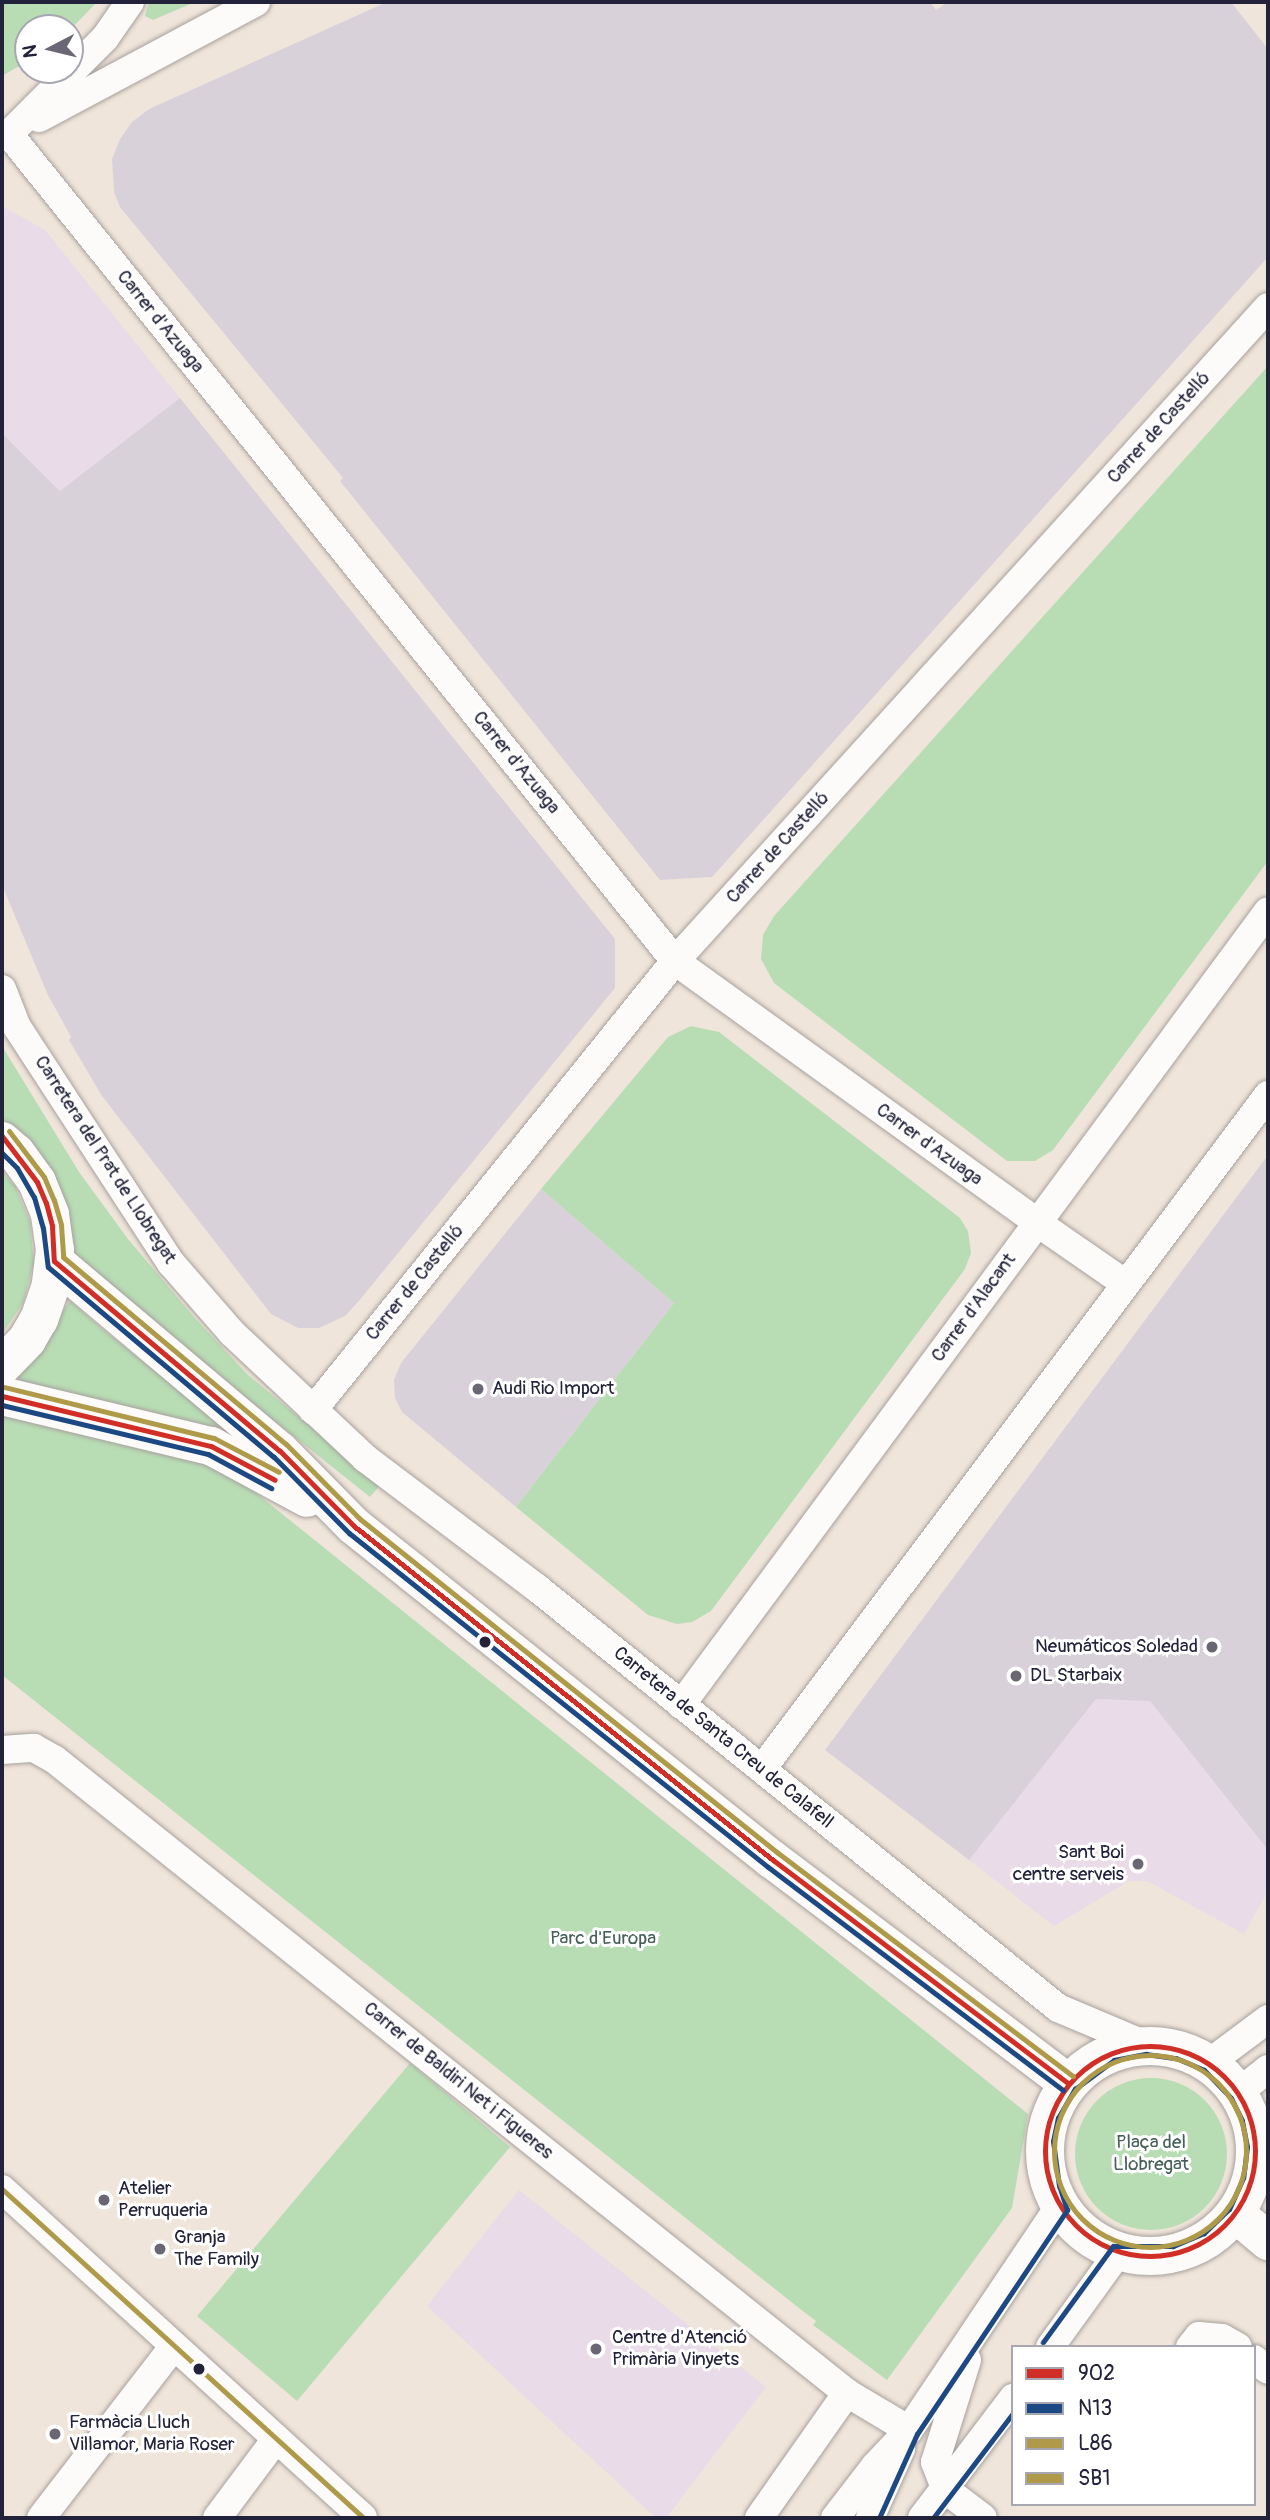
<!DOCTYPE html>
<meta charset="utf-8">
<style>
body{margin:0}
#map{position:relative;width:1270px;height:2520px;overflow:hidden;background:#f0e5da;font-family:Pangolin,sans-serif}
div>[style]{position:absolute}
.built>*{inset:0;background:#e9dbe7}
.industrial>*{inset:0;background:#d9d1d9}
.green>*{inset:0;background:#b8ddb4}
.round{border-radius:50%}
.roads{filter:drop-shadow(0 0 2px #a7a19e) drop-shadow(0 0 2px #a7a19e)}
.street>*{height:28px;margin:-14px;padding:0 14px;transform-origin:14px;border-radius:14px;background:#fdfbf9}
.secondary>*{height:38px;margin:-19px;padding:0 19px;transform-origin:19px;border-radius:19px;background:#fdfbf9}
.secondary>.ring{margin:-19px;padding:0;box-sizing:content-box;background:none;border:38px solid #fdfbf9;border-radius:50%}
.bus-1>*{height:5px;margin:-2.5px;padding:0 2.5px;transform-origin:2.5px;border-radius:2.5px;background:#d02e26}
.bus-1>.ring{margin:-2.5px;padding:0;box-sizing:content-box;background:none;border:5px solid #d02e26;border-radius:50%}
.bus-2>*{height:5px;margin:-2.5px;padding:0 2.5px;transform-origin:2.5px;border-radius:2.5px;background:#1c4883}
.bus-3>*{height:5px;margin:-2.5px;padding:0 2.5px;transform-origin:2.5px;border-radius:2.5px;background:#ae9a48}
.bus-3>.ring{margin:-2.5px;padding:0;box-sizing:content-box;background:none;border:5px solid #ae9a48;border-radius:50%}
.bus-4>*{height:5px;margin:-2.5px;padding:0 2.5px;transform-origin:2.5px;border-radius:2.5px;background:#ae9a48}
.dots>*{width:19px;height:19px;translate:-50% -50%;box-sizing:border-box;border:4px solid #fff;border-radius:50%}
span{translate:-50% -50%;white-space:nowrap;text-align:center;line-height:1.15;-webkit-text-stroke:6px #fff;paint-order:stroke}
.street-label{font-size:19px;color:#22223b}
.poi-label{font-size:19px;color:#22223b}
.left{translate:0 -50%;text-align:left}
.right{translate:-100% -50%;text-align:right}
.park-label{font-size:19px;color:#47615a}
.frame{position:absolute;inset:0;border:4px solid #22223b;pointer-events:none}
.legend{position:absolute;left:1011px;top:2345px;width:245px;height:161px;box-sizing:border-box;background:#fff;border:2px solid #a7a7b1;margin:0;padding:9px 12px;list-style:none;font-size:21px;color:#22223b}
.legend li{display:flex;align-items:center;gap:14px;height:35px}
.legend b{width:35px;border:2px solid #a7a7b1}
.north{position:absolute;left:14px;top:14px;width:70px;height:70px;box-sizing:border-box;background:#fff;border:2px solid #a7a7b1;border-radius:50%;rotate:263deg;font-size:19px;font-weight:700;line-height:28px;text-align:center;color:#22223b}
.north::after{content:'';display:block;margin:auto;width:24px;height:32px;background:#6a6673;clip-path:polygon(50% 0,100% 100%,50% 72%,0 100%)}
</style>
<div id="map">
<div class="built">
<div style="clip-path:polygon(2px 206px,45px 230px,180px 398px,60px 491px,2px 433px)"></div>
<div style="clip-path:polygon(1096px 1699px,1150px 1700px,1268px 1850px,1268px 1890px,1244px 1934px,1147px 1881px,1129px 1881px,1054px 1926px,969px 1860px)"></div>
<div style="clip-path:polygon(519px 2190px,766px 2387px,666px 2518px,656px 2518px,427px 2306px)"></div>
</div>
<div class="industrial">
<div style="clip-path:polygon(387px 2px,930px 2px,936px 10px,948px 2px,1231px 2px,1268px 49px,1268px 257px,712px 877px,660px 880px,340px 481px,343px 478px,120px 207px,114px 192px,112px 159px,120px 139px,132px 122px,149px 109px)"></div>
<div style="clip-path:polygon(180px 398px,615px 939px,615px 988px,358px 1302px,345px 1316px,319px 1328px,298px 1328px,271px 1314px,102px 1096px,69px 1040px,71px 1037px,47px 993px,2px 885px,2px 433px,60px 491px)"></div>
<div style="clip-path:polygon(1268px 1155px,1268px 1850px,1150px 1701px,1096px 1699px,969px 1860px,825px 1750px)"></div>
<div style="clip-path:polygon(541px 1189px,674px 1303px,516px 1507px,402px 1412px,395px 1398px,394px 1380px,401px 1363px)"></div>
</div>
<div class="green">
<div style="clip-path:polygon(2px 2px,97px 2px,70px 30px,28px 28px,28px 61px,2px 76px)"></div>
<div style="clip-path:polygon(149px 2px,195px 2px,153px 20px,145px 16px)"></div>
<div style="clip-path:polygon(1268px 366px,1268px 861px,1053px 1150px,1035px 1161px,1007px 1161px,774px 983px,761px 959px,763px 935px,774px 916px)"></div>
<div style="clip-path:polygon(691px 1026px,719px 1032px,960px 1218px,968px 1231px,971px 1253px,965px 1269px,711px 1611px,692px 1622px,677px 1624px,648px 1615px,516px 1507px,674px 1303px,541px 1189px,668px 1037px)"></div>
<div style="clip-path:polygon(2px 1046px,79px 1172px,128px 1239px,193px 1316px,247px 1374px,380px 1485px,370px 1497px,93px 1277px,78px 1259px,2px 1115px)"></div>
<div style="clip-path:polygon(2px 1171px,15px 1186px,30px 1222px,34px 1263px,23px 1303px,2px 1334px)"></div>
<div style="clip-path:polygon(70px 1301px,100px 1327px,225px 1427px,219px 1428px,23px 1382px,18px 1378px,18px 1373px)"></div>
<div style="clip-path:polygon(2px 1412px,212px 1465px,235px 1476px,1028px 2114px,1012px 2208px,887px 2380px,813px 2325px,816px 2321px,804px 2312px,2px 1675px)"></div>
<div style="clip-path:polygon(410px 2063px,510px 2147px,297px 2401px,197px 2316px)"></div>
<div class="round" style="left:1075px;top:2078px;width:152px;height:152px"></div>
</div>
<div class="roads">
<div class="street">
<div style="left:130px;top:2px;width:44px;rotate:124.8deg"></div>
<div style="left:105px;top:38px;width:136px;rotate:135deg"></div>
<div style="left:9px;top:134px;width:1062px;rotate:51.15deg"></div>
<div style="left:675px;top:961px;width:456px;rotate:35.8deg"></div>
<div style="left:1045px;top:1228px;width:98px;rotate:34.7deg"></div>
<div style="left:39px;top:118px;width:246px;rotate:-28.1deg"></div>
<div style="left:2px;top:989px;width:41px;rotate:68.5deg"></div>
<div style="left:17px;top:1027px;width:282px;rotate:56.9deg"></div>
<div style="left:171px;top:1263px;width:93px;rotate:48.9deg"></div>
<div style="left:232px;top:1333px;width:183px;rotate:43.2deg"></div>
<div style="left:365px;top:1458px;width:216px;rotate:37.1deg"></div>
<div style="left:537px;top:1588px;width:669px;rotate:38.87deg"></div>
<div style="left:1058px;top:2008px;width:95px;rotate:22.8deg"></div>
<div style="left:313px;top:1410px;width:577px;rotate:-51.12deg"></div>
<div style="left:675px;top:961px;width:883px;rotate:-47.8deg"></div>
<div style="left:681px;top:1705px;width:987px;rotate:-53.52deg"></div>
<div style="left:2px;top:1750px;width:32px;rotate:-4deg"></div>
<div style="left:34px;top:1748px;width:23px;rotate:29deg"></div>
<div style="left:54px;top:1759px;width:1015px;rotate:38.64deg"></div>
<div style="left:847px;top:2393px;width:72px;rotate:30.8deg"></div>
<div style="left:762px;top:1769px;width:843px;rotate:-53.1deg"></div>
<div style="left:1209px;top:2063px;width:74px;rotate:-36.7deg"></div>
<div style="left:1238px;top:2093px;width:38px;rotate:-39deg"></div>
<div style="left:1256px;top:2147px;width:17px;rotate:45deg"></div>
<div style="left:2px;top:2189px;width:488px;rotate:42.3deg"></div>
<div style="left:1050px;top:2347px;width:116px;rotate:-54.1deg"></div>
<div style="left:1190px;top:2347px;width:14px;rotate:-51deg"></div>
<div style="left:1199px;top:2336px;width:23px;rotate:5deg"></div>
<div style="left:1222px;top:2338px;width:18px;rotate:29deg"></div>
<div style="left:1254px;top:2359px;width:18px;rotate:38deg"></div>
<div style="left:967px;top:2360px;width:107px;rotate:107.4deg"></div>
<div style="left:935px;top:2462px;width:30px;rotate:69deg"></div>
<div style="left:946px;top:2490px;width:46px;rotate:37.1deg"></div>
<div style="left:41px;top:2518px;width:216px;rotate:-52.3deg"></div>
<div style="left:217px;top:2518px;width:99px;rotate:-53.2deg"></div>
<div style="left:759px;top:2518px;width:153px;rotate:-54.9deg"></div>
<div style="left:835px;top:2518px;width:66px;rotate:-52.4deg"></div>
<div style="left:875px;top:2466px;width:50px;rotate:-46.6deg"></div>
<div style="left:909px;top:2430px;width:269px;rotate:-56.1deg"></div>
<div style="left:870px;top:2518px;width:76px;rotate:-65.8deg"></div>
<div style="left:922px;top:2518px;width:151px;rotate:-52.8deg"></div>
</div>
<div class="secondary">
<div style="left:2px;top:1141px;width:18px;rotate:41deg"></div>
<div style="left:16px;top:1153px;width:36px;rotate:54deg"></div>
<div style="left:37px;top:1182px;width:35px;rotate:68deg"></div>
<div style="left:50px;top:1215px;width:35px;rotate:82deg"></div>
<div style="left:55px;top:1250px;width:35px;rotate:97deg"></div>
<div style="left:51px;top:1285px;width:36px;rotate:109deg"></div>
<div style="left:39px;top:1319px;width:24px;rotate:120deg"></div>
<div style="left:27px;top:1340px;width:36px;rotate:134deg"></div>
<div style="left:54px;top:1261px;width:295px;rotate:40.1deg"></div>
<div style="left:280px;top:1451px;width:105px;rotate:45.4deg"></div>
<div style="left:354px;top:1526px;width:75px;rotate:38.5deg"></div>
<div style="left:413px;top:1573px;width:460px;rotate:38.6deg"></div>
<div style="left:773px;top:1860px;width:370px;rotate:37.1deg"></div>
<div style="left:2px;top:1396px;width:215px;rotate:13.5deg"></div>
<div style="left:211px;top:1446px;width:109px;rotate:28.4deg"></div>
<div class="ring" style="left:1045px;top:2046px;width:172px;height:172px"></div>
<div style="left:1236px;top:2214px;width:42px;rotate:40.2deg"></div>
</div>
</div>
<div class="bus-1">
<div style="left:2px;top:1136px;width:58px;rotate:52.7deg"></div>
<div style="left:37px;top:1182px;width:23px;rotate:67deg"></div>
<div style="left:46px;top:1203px;width:24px;rotate:75deg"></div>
<div style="left:52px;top:1226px;width:35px;rotate:87deg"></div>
<div style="left:54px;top:1261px;width:295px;rotate:40.1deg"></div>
<div style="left:280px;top:1451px;width:105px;rotate:45.4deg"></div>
<div style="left:354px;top:1526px;width:536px;rotate:38.56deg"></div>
<div style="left:773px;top:1860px;width:370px;rotate:37.1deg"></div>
<div style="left:2px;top:1396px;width:215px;rotate:13.5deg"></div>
<div style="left:211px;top:1446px;width:72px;rotate:28deg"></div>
<div class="ring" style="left:1045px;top:2046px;width:205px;height:205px"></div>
</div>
<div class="bus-2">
<div style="left:2px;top:1153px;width:21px;rotate:45deg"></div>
<div style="left:17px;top:1168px;width:34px;rotate:60deg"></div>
<div style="left:34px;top:1197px;width:32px;rotate:74deg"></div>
<div style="left:43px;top:1228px;width:39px;rotate:83deg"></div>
<div style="left:48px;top:1267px;width:295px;rotate:40.1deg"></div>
<div style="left:274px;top:1457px;width:107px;rotate:45.4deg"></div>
<div style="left:349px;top:1533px;width:536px;rotate:38.56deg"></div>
<div style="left:768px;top:1867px;width:370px;rotate:37.1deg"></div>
<div style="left:2px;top:1405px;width:212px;rotate:13.4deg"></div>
<div style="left:208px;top:1454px;width:72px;rotate:28.4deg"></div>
<div style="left:879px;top:2518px;width:92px;rotate:-65.7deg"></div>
<div style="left:917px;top:2434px;width:270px;rotate:-56.2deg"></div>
<div style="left:1067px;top:2210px;width:25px;rotate:-108deg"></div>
<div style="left:1059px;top:2186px;width:45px;rotate:-97.6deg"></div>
<div style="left:1053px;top:2141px;width:24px;rotate:-78deg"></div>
<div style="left:1058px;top:2118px;width:34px;rotate:-60deg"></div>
<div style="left:1075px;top:2089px;width:49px;rotate:-36.6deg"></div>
<div style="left:1114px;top:2060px;width:33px;rotate:-11deg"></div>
<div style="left:1146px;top:2054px;width:30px;rotate:8deg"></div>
<div style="left:1176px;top:2058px;width:30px;rotate:23deg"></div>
<div style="left:1204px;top:2070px;width:39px;rotate:46deg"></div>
<div style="left:1231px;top:2098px;width:25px;rotate:64deg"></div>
<div style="left:1242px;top:2121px;width:26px;rotate:79deg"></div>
<div style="left:1247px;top:2147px;width:31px;rotate:97deg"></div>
<div style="left:1243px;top:2178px;width:34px;rotate:114deg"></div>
<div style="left:1229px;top:2209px;width:35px;rotate:136deg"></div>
<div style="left:1204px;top:2233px;width:34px;rotate:157deg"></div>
<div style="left:1173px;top:2246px;width:60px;rotate:180deg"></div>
<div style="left:1113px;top:2246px;width:119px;rotate:126.1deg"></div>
<div style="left:933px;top:2518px;width:132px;rotate:-52.7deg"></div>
</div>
<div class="bus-3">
<div style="left:9px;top:1131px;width:58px;rotate:52.7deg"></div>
<div style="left:44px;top:1177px;width:25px;rotate:67deg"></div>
<div style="left:54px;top:1200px;width:26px;rotate:74deg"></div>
<div style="left:61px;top:1225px;width:32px;rotate:86deg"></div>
<div style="left:63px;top:1257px;width:291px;rotate:40deg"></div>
<div style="left:286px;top:1444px;width:105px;rotate:45.4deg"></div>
<div style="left:360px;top:1519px;width:535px;rotate:38.63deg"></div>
<div style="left:778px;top:1853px;width:370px;rotate:37.1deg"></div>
<div style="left:4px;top:1387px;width:216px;rotate:13.7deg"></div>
<div style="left:214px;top:1438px;width:73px;rotate:27.6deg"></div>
<div class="ring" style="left:1054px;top:2055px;width:187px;height:187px"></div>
</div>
<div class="bus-4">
<div style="left:2px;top:2189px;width:488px;rotate:42.3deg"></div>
</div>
<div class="dots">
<div style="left:478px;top:1389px;background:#6a6673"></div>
<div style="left:485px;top:1642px;background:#22223b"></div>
<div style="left:1212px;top:1647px;background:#6a6673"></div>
<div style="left:1016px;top:1676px;background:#6a6673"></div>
<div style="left:1138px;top:1864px;background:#6a6673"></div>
<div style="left:104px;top:2200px;background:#6a6673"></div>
<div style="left:160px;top:2249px;background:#6a6673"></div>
<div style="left:596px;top:2349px;background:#6a6673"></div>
<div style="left:199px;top:2369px;background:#22223b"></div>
<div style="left:55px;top:2434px;background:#6a6673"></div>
</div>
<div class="street-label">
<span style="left:160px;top:322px;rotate:51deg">Carrer d'Azuaga</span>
<span style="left:1159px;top:428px;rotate:-48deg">Carrer de Castelló</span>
<span style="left:516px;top:763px;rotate:51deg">Carrer d'Azuaga</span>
<span style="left:778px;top:848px;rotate:-48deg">Carrer de Castelló</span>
<span style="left:929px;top:1145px;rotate:36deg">Carrer d'Azuaga</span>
<span style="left:105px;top:1160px;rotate:57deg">Carretera del Prat de Llobregat</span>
<span style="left:415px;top:1283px;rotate:-51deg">Carrer de Castelló</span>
<span style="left:974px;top:1308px;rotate:-54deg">Carrer d'Alacant</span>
<span style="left:723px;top:1738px;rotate:39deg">Carretera de Santa Creu de Calafell</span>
<span style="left:458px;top:2081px;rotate:39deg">Carrer de Baldiri Net i Figueres</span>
</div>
<div class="poi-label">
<span class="left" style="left:492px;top:1389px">Audi Rio Import</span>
<span class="right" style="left:1198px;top:1647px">Neumáticos Soledad</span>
<span class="left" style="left:1030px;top:1676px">DL Starbaix</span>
<span class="right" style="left:1124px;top:1864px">Sant Boi<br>centre serveis</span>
<span class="left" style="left:118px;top:2200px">Atelier<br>Perruqueria</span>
<span class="left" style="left:174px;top:2249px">Granja<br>The Family</span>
<span class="left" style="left:612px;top:2349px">Centre d'Atenció<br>Primària Vinyets</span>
<span class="left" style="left:69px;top:2434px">Farmàcia Lluch<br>Villamor, Maria Roser</span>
</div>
<div class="park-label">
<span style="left:603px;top:1939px">Parc d'Europa</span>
<span style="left:1151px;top:2154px">Plaça del<br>Llobregat</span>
</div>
<div class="frame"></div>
<ul class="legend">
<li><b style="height:9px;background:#d02e26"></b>902</li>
<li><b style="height:9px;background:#1c4883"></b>N13</li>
<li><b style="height:9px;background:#ae9a48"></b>L86</li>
<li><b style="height:9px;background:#ae9a48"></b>SB1</li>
</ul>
<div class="north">N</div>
</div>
